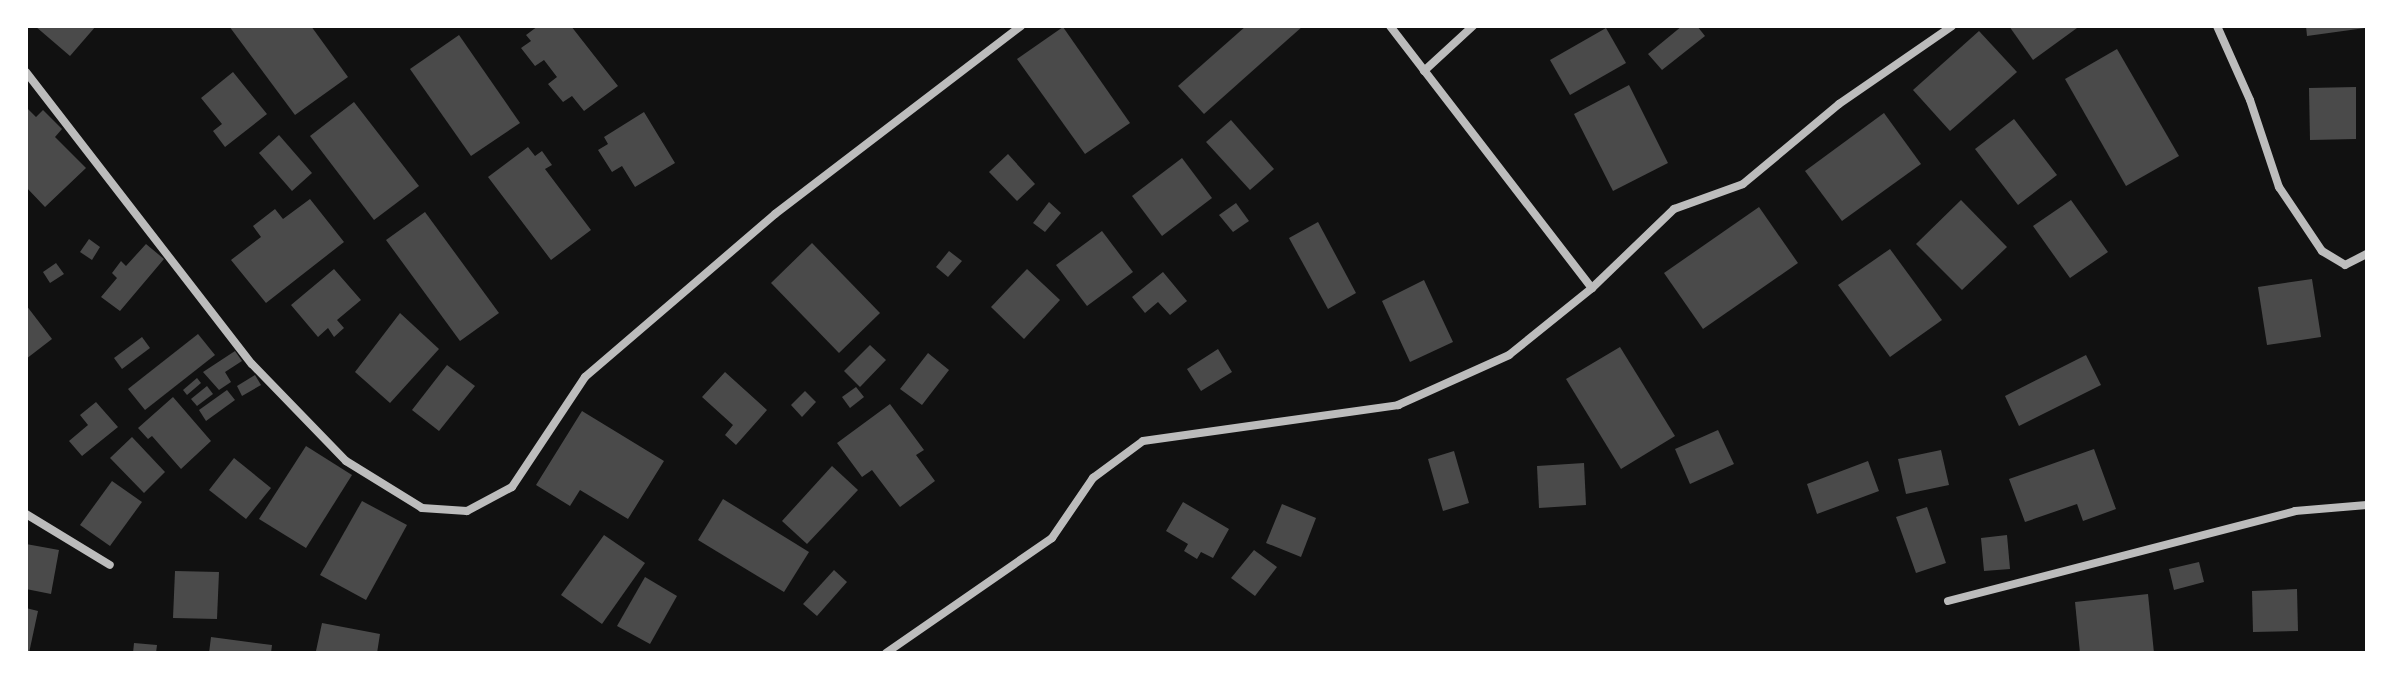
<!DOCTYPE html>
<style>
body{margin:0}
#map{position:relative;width:2393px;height:679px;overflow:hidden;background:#111;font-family:"PT Sans",sans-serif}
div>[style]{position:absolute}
.building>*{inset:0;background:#4a4a4a}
.minor>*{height:8px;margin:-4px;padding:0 4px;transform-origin:4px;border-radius:4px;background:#bcbcbc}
span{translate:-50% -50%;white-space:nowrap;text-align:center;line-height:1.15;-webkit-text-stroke:6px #fff;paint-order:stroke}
.frame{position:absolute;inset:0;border:28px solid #fff;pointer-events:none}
</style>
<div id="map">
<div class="building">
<div style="clip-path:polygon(35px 26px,96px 26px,70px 56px)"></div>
<div style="clip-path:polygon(229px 26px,311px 26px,348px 77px,295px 115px)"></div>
<div style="clip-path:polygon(538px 26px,571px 26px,618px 86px,584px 111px,572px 96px,563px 102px,548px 84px,557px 77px,544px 60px,535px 66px,521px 48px,531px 41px,526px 35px)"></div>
<div style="clip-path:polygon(1246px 26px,1303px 26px,1204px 114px,1178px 86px)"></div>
<div style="clip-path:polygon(1682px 26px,1697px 26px,1705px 36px,1662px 70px,1648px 54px)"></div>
<div style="clip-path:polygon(2009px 26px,2076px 26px,2077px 28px,2033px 60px)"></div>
<div style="clip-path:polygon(2306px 26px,2364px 26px,2365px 28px,2307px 36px)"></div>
<div style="clip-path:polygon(1063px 27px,1130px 123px,1085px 154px,1017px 59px)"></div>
<div style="clip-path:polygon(1606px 28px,1626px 63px,1570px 95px,1550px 60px)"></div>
<div style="clip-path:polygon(1979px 31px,2017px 72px,1950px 131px,1913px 90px)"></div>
<div style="clip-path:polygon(459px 35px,520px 123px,471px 156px,410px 69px)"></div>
<div style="clip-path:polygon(2117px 49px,2179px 156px,2126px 186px,2065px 79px)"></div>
<div style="clip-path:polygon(233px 72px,267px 114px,225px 147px,213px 131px,222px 124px,201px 98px)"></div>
<div style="clip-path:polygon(1629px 85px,1668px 163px,1613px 191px,1574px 114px)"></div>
<div style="clip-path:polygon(2356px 87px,2356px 139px,2310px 140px,2309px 88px)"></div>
<div style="clip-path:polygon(354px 102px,419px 186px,374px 220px,310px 136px)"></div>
<div style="clip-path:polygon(26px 107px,36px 117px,43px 110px,62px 129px,55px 137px,86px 168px,45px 207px,26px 187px)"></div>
<div style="clip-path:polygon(644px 112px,675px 163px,635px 187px,622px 166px,612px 172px,598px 150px,608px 144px,604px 137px)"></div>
<div style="clip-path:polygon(1884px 113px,1921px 164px,1842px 221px,1805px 171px)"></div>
<div style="clip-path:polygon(2014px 119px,2057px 175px,2018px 205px,1975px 149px)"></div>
<div style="clip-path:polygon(1231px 120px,1274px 169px,1250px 190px,1206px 142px)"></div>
<div style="clip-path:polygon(279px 135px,312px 173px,292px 191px,259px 153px)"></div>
<div style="clip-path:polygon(528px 147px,535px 156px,542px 151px,552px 165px,545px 169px,591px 230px,551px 260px,488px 177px)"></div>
<div style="clip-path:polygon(1008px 154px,1035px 184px,1017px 201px,989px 172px)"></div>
<div style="clip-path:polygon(1182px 158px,1212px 198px,1162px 236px,1132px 196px)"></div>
<div style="clip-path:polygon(310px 199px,344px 242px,266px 303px,231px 260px,261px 237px,253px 226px,275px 209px,283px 219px)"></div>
<div style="clip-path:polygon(1961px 200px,2007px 247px,1962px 290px,1916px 244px)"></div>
<div style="clip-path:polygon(2071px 200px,2108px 252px,2070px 278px,2033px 226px)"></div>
<div style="clip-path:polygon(1049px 202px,1061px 213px,1045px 232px,1033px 223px)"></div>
<div style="clip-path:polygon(1236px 203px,1249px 221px,1233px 232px,1219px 215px)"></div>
<div style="clip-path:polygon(1759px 207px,1798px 263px,1703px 329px,1664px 273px)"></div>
<div style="clip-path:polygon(425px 212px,499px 313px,460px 341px,386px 240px)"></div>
<div style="clip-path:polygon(1318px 222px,1356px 293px,1328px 309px,1289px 238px)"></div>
<div style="clip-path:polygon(1102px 231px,1133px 272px,1087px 306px,1056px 265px)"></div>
<div style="clip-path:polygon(89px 239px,100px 247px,92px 260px,80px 252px)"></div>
<div style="clip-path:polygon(812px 243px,880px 313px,839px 353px,771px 283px)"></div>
<div style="clip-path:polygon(146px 244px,164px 259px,120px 311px,101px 297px,117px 278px,112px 273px,121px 261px,126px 266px)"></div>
<div style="clip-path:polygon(1890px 249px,1942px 320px,1890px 357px,1838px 285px)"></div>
<div style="clip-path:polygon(949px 251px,962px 261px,948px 277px,936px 267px)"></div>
<div style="clip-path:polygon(56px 263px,64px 274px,50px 283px,43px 272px)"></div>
<div style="clip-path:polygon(334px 269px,361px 300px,337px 320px,344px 328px,334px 337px,328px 328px,318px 337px,291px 305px)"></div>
<div style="clip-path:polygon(1027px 269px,1060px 300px,1024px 339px,991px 307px)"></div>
<div style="clip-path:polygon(1163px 272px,1187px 301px,1170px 315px,1158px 302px,1145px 313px,1132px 297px)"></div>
<div style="clip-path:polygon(2312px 279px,2321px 337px,2267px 345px,2258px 287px)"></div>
<div style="clip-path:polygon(1424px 280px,1453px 342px,1410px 362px,1382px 301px)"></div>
<div style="clip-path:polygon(26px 305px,52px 339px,26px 359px)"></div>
<div style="clip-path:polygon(400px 313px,439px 349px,390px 403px,355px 372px)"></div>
<div style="clip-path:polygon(198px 334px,215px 355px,145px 410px,128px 389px)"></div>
<div style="clip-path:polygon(142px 337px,150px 348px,122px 369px,114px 358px)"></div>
<div style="clip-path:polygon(870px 345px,886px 360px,860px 387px,844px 371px)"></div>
<div style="clip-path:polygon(1620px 347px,1675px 436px,1621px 469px,1566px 379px)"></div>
<div style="clip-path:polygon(1218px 349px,1232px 372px,1201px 391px,1187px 369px)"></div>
<div style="clip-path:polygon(235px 351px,242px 361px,225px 372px,231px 382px,219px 390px,203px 372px)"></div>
<div style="clip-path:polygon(928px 353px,949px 370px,922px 405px,900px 389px)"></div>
<div style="clip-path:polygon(2086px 355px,2101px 385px,2019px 426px,2005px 396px)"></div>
<div style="clip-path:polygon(447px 365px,475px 386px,439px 431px,412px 410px)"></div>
<div style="clip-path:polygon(725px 372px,767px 410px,736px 445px,725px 435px,733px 425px,702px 397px)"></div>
<div style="clip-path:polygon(255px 375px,261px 385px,242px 396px,237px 386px)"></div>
<div style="clip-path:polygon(197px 378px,201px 383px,187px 395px,183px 390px)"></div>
<div style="clip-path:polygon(207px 386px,213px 394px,197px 406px,191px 399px)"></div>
<div style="clip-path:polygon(856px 387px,864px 397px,850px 408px,842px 397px)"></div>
<div style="clip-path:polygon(227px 390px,235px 400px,206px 421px,199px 410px)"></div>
<div style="clip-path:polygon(805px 391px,816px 402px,802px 417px,791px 405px)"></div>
<div style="clip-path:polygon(173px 397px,211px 441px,181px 469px,152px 436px,148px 439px,138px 428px)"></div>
<div style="clip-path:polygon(96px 402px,118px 427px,82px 456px,69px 441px,88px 425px,80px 415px)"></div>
<div style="clip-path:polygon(890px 404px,924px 450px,916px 455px,935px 481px,900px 507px,872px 470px,862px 477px,837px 443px)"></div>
<div style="clip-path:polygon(582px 411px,664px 461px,628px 519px,580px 490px,570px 506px,536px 485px)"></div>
<div style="clip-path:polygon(1718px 430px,1734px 464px,1690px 484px,1675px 449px)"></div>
<div style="clip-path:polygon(132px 437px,165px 472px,144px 493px,110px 458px)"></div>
<div style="clip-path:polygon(306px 446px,352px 475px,306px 548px,259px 519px)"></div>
<div style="clip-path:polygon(2094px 449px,2116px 509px,2083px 521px,2077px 504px,2025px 522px,2009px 479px)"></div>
<div style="clip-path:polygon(1941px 450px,1949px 485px,1906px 494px,1898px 459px)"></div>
<div style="clip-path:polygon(1454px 451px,1469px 503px,1443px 511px,1428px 459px)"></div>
<div style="clip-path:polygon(234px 458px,271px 488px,246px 519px,209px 490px)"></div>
<div style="clip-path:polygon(1868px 461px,1879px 491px,1817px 514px,1807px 484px)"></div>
<div style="clip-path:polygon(1584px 463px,1586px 505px,1539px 508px,1537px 466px)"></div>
<div style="clip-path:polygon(832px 466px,858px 490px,807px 544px,782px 521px)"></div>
<div style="clip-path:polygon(112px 481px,142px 502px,110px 546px,80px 525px)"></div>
<div style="clip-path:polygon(723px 499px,809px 552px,784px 592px,698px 540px)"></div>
<div style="clip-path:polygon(362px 501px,407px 525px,366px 600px,320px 575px)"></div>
<div style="clip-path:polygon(1183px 502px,1229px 529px,1213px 558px,1201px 552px,1197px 559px,1184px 551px,1188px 544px,1166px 531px)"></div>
<div style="clip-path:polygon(1282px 504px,1316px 518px,1301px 557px,1266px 543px)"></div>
<div style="clip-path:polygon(1927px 507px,1946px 563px,1916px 573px,1896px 517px)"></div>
<div style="clip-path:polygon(604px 535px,645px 563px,602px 624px,561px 595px)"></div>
<div style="clip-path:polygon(2007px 535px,2010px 569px,1984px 571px,1981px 538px)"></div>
<div style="clip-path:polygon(26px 544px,59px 550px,51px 594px,26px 589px)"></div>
<div style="clip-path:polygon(1254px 550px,1277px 567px,1255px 596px,1231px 578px)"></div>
<div style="clip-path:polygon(2199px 562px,2204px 582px,2174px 590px,2169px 569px)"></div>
<div style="clip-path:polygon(834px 570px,847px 582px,817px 616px,803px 604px)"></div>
<div style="clip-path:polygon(175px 571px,219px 572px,217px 619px,173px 618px)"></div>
<div style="clip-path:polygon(645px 577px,677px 596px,650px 644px,617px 626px)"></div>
<div style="clip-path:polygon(2297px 589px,2298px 631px,2253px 632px,2252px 591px)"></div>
<div style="clip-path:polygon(2148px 594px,2154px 653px,2080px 653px,2075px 602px)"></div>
<div style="clip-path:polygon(26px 608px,38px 611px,29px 653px,26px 653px)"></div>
<div style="clip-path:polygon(322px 623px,380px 634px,377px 653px,316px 651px)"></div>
<div style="clip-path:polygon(211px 637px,272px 645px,271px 653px,209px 653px)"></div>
<div style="clip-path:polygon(134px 643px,157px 645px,156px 653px,133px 653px)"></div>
</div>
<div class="minor">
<div style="left:1390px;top:26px;width:331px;rotate:52.4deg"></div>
<div style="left:2217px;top:26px;width:81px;rotate:66deg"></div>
<div style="left:2250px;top:100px;width:92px;rotate:71.6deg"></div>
<div style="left:2279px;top:187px;width:77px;rotate:56.1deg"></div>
<div style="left:2322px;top:251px;width:27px;rotate:31deg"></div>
<div style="left:2345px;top:265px;width:25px;rotate:-27deg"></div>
<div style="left:1424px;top:71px;width:67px;rotate:-42.6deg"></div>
<div style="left:26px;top:72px;width:369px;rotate:52.3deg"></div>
<div style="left:252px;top:364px;width:135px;rotate:45.9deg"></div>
<div style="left:346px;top:461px;width:89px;rotate:31.7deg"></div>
<div style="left:422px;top:508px;width:45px;rotate:3.8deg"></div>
<div style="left:467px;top:511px;width:51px;rotate:-28.1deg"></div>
<div style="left:512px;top:487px;width:132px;rotate:-56.4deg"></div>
<div style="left:585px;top:377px;width:250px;rotate:-40.6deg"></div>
<div style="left:775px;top:214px;width:310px;rotate:-37.4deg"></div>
<div style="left:26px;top:514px;width:98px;rotate:31.3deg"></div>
<div style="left:1948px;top:601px;width:358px;rotate:-14.5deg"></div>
<div style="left:2295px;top:511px;width:72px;rotate:-4.8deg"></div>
<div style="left:886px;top:653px;width:202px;rotate:-34.7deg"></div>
<div style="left:1052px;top:538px;width:73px;rotate:-55.7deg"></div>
<div style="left:1093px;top:478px;width:62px;rotate:-36.5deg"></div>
<div style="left:1143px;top:441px;width:258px;rotate:-8deg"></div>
<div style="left:1398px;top:405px;width:122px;rotate:-24.2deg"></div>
<div style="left:1509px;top:355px;width:107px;rotate:-38.9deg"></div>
<div style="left:1592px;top:288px;width:114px;rotate:-43.9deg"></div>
<div style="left:1674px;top:209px;width:73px;rotate:-19.9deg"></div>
<div style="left:1743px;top:184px;width:125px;rotate:-39.8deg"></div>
<div style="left:1839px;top:104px;width:137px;rotate:-34.6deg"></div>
</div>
<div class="frame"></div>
</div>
